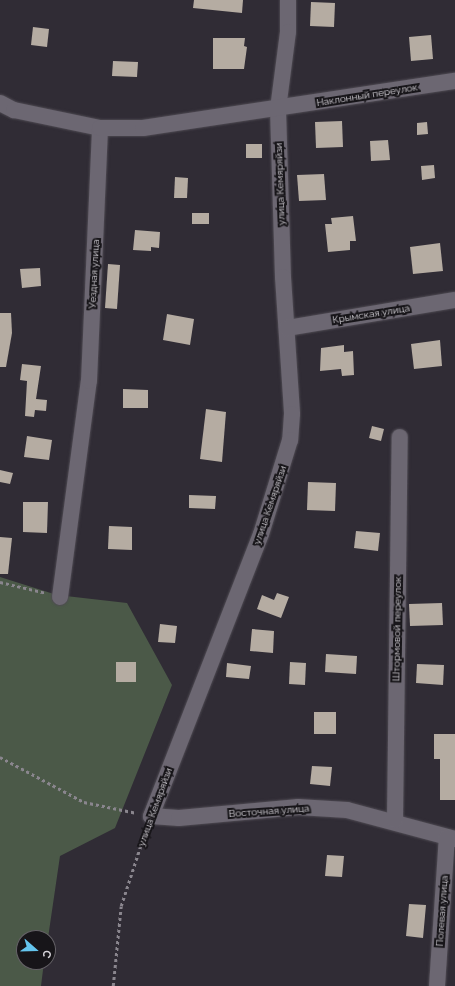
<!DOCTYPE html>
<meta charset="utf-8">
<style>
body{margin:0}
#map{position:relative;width:455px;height:986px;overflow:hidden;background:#302c35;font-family:Raleway,sans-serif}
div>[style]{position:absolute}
.green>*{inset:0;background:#4b5948}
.building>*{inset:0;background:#b5aca2}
.path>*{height:2.5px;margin-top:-1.25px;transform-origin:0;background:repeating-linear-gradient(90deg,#8a868e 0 3px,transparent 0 6px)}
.roads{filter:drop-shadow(0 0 1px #4e4a52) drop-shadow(0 0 1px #4e4a52)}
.minor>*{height:16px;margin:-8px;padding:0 8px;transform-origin:8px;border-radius:8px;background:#6c6772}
span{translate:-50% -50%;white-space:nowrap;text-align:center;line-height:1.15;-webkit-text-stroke:4px #171519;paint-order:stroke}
.street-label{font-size:10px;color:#d9d6dc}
.north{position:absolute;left:16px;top:930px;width:40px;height:40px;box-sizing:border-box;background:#171519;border:1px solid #656267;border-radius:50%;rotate:110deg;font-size:11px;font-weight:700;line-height:16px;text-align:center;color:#d9d6dc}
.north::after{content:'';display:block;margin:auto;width:14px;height:18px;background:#65c5ee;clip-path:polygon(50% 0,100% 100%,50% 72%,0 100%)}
</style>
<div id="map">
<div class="green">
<div style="clip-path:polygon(0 577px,57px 595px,127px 603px,172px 685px,115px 828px,60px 856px,48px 938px,24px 938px,24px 962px,44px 962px,41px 986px,0 986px)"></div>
</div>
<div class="building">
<div style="clip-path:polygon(194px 0,243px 0,242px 13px,193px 8px)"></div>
<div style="clip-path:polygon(311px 2px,335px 3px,334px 27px,310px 26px)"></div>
<div style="clip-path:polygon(33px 27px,49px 29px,47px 47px,31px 45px)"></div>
<div style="clip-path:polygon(431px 35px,433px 59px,411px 61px,409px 37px)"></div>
<div style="clip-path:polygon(213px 38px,245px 38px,244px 46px,247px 47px,244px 69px,213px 69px)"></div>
<div style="clip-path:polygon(113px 61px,138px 62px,137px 77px,112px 76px)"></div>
<div style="clip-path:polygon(342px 121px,343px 147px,316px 148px,315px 122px)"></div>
<div style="clip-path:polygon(427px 122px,428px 134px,417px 135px,417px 123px)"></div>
<div style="clip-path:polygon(388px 140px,390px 160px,371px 161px,370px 141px)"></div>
<div style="clip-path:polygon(246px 144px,262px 144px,262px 158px,246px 158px)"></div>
<div style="clip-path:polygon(434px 165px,435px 178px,422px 180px,421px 166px)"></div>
<div style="clip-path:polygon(324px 174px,326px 200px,299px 201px,297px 175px)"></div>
<div style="clip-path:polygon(175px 177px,188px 178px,187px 198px,174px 198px)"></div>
<div style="clip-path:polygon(192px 213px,209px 213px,209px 224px,192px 224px)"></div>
<div style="clip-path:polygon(353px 216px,356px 241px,350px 241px,350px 250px,328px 252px,325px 224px,332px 224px,331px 218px)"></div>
<div style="clip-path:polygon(135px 230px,160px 232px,159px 248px,151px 247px,151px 251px,133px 250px)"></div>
<div style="clip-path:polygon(440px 243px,443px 271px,413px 274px,410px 247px)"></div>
<div style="clip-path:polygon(108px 264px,120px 265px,117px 309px,105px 308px)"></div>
<div style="clip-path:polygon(40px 268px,41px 286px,22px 288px,20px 269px)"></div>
<div style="clip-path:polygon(0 313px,11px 313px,12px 333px,6px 367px,0 367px)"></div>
<div style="clip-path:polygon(167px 314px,194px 319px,190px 345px,163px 340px)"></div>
<div style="clip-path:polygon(440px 340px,442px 366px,414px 369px,411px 344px)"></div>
<div style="clip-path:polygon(344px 345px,344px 352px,353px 351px,354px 375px,342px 376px,341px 369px,320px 371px,321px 348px)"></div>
<div style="clip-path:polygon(22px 364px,41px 366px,36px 399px,47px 400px,46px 411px,35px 410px,34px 417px,25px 416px,27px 381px,20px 380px)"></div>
<div style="clip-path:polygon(123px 389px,148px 390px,148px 408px,123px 408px)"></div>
<div style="clip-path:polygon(206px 409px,226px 412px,222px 462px,200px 459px)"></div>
<div style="clip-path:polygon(372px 426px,384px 429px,381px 441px,369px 438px)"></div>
<div style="clip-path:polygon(27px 436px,52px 440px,49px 460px,24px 457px)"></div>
<div style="clip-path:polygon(0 470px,13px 473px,10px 484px,0 482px)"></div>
<div style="clip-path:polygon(308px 482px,336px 483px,335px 511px,307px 510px)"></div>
<div style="clip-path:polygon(189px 495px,216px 496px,215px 509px,189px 508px)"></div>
<div style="clip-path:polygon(23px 502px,48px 502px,47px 533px,23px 532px)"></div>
<div style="clip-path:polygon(109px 526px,132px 527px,132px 550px,108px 549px)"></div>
<div style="clip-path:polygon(356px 531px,380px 533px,378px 551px,354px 548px)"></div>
<div style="clip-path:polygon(0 537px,12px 538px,8px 574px,0 574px)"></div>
<div style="clip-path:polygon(277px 593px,289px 597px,281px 618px,257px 609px,262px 595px,274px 600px)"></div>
<div style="clip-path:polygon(442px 603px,443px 625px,410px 626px,409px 604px)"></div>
<div style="clip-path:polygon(160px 624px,177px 626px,175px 643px,158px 642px)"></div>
<div style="clip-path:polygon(252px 629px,274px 631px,273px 653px,250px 651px)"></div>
<div style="clip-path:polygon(326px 654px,357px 656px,356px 674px,325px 672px)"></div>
<div style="clip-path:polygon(116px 662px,136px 662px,136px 682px,116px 682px)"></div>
<div style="clip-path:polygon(290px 662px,306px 663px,305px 685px,289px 684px)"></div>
<div style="clip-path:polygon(227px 663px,251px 666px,249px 679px,226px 677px)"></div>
<div style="clip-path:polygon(417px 664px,444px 665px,443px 685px,416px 683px)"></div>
<div style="clip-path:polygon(314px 712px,336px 712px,336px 734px,314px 734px)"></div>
<div style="clip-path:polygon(434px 734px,455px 734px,455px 800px,440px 800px,440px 759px,434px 759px)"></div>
<div style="clip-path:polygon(312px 766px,332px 767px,330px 786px,310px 784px)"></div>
<div style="clip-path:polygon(327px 855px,344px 856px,342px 877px,325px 876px)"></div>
<div style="clip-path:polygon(409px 904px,426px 905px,423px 938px,406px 936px)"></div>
</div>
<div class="path">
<div style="left:0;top:582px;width:47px;rotate:13.4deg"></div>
<div style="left:0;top:757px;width:95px;rotate:28.2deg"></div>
<div style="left:84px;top:802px;width:54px;rotate:11.7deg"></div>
<div style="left:113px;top:986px;width:80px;rotate:-84.3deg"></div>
<div style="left:121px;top:906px;width:81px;rotate:-72deg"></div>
</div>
<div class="roads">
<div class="minor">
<div style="left:288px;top:0;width:32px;rotate:90deg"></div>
<div style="left:288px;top:32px;width:78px;rotate:97.4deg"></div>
<div style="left:278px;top:109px;width:168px;rotate:88.3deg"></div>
<div style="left:283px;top:277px;width:137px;rotate:86.2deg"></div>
<div style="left:292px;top:414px;width:26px;rotate:94deg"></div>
<div style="left:290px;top:440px;width:98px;rotate:107.1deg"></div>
<div style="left:261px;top:534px;width:303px;rotate:111.3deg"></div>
<div style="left:151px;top:816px;width:28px;rotate:4deg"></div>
<div style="left:179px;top:818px;width:120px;rotate:-5.3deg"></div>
<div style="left:298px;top:807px;width:49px;rotate:3.5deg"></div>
<div style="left:347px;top:810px;width:112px;rotate:15deg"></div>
<div style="left:0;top:103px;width:16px;rotate:27deg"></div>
<div style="left:14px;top:110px;width:88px;rotate:11.8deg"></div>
<div style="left:287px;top:328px;width:170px;rotate:-9.5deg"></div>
<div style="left:60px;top:597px;width:218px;rotate:-82.4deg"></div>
<div style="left:89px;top:381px;width:253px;rotate:-87.5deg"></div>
<div style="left:100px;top:128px;width:43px"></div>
<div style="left:143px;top:128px;width:316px;rotate:-8.6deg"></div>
<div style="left:395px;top:820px;width:383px;rotate:-89.3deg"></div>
<div style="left:437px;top:986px;width:149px;rotate:-86.2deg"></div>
</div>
</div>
<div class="street-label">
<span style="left:367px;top:95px;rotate:-9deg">Наклонный переулок</span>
<span style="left:280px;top:184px;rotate:-92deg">улица Кемяряйзи</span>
<span style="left:94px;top:274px;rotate:-87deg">Уездная улица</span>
<span style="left:371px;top:314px;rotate:-9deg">Крымская улица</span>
<span style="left:270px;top:505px;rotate:-71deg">улица Кемяряйзи</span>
<span style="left:397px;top:629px;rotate:-89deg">Штормовой переулок</span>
<span style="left:155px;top:807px;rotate:-70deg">улица Кемяряйзи</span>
<span style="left:269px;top:811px;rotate:-4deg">Восточная улица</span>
<span style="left:442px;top:911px;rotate:-86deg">Полевая улица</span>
</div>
<div class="north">С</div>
</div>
